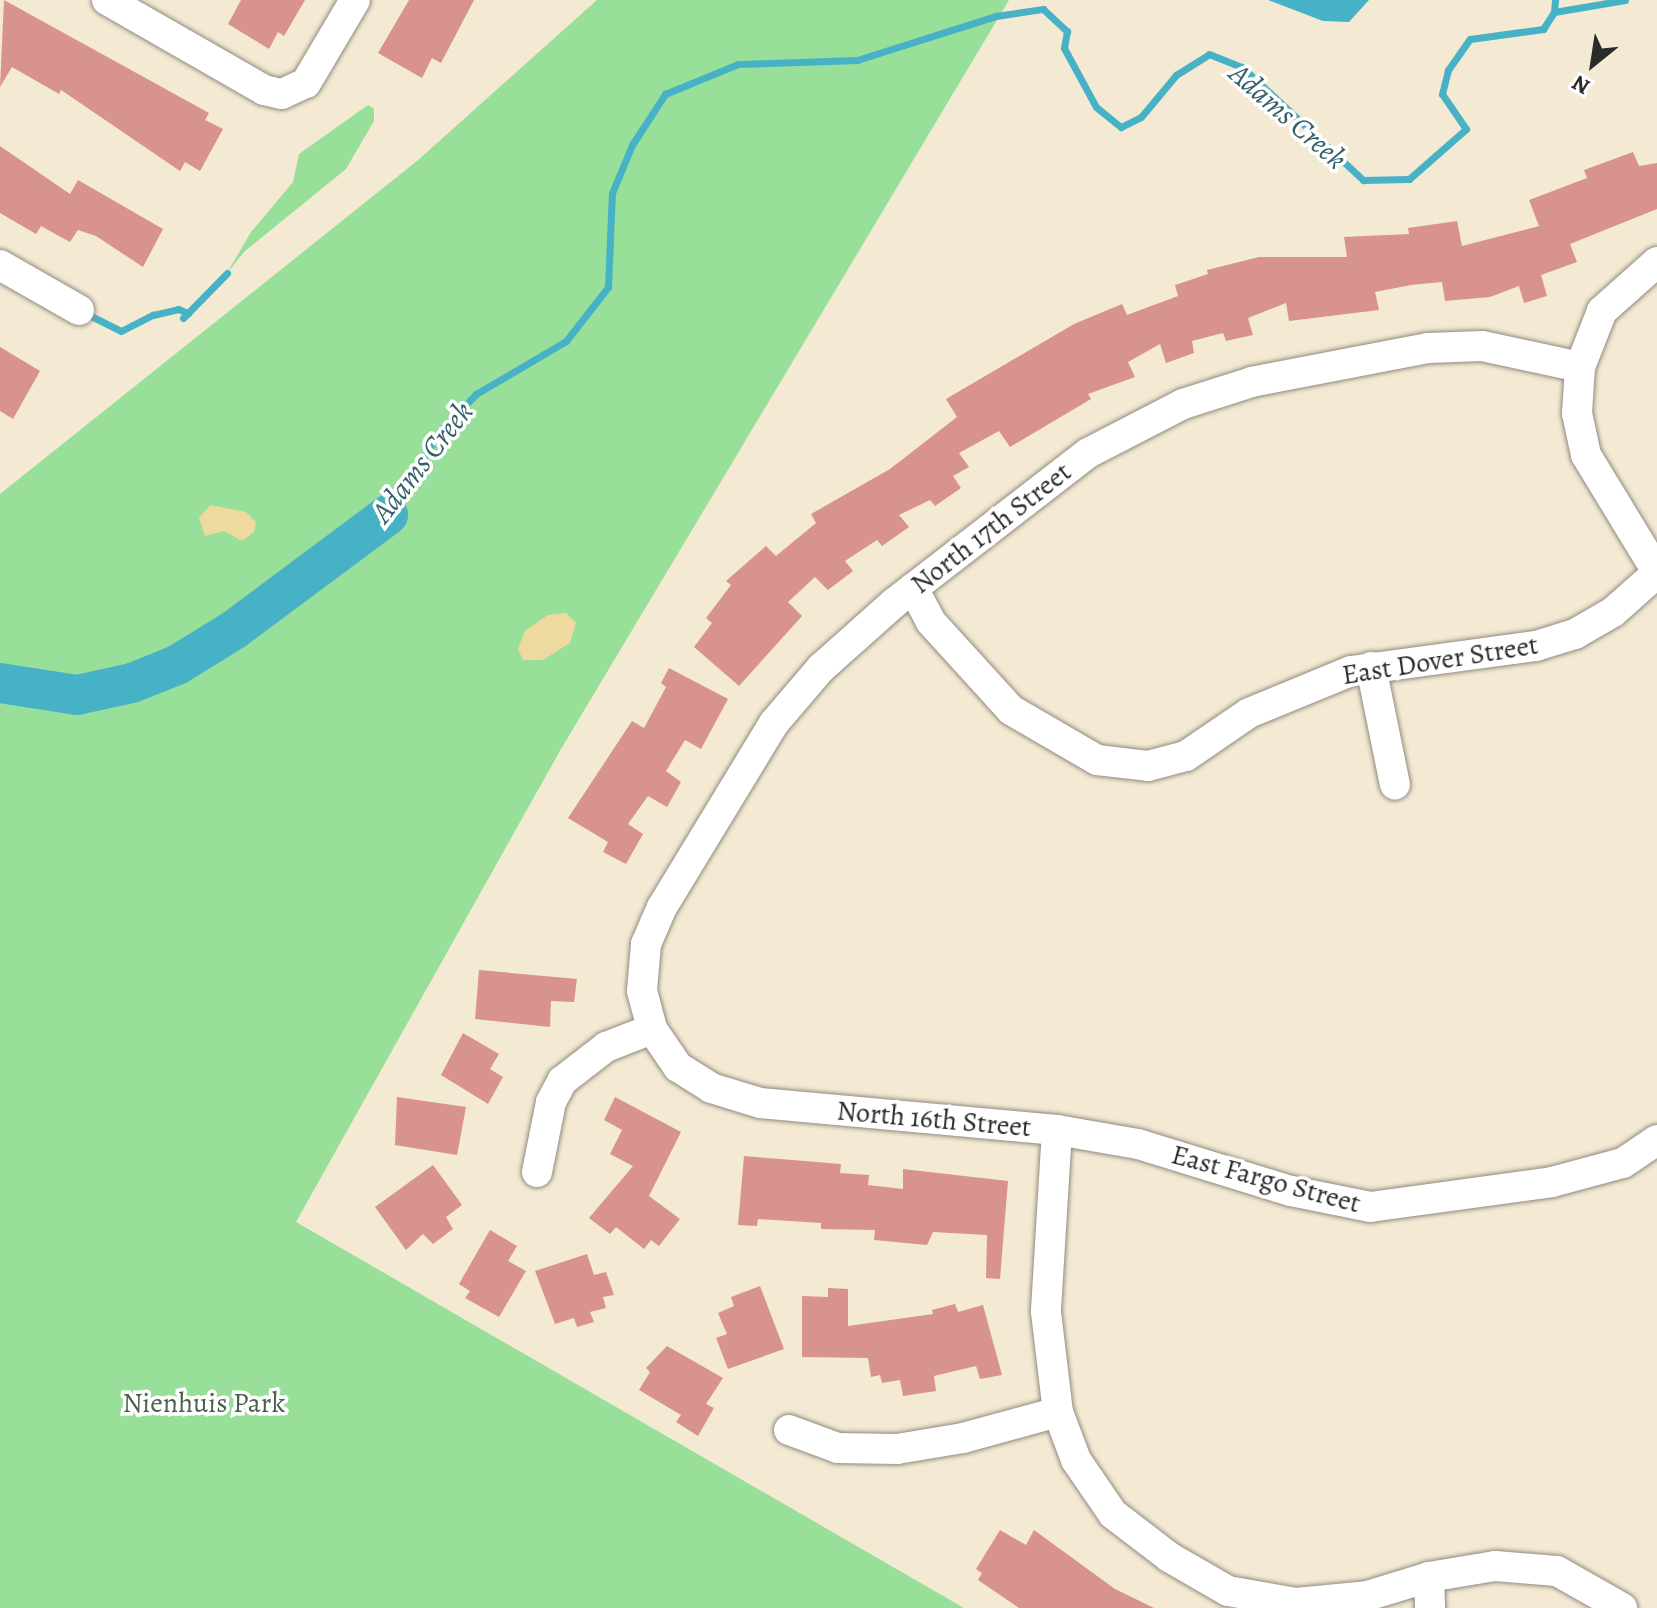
<!DOCTYPE html>
<style>
body{margin:0}
#map{position:relative;width:1657px;height:1608px;overflow:hidden;background:#f4e9d3;font-family:Alegreya,serif}
div>[style]{position:absolute}
.green>*{inset:0;background:#98df99}
.sand>*{inset:0;background:#eeda9e}
.water>*{inset:0;background:#47b2c5}
.stream>*{height:7px;margin:-3.5px;padding:0 3.5px;transform-origin:3.5px;border-radius:3.5px;background:#47b2c5}
.river>*{height:40px;margin:-20px;padding:0 20px;transform-origin:20px;border-radius:20px;background:#47b2c5}
.building>*{inset:0;background:#d8938c}
.roads{filter:drop-shadow(0 0 2px #908a7f) drop-shadow(0 0 2px #908a7f)}
.minor>*{height:30px;margin:-15px;padding:0 15px;transform-origin:15px;border-radius:15px;background:#fff}
span{translate:-50% -50%;white-space:nowrap;text-align:center;line-height:1.15;-webkit-text-stroke:7px #fff;paint-order:stroke}
.street-label{font-size:28px;color:#2b2b2b}
.park-label{font-size:28px;color:#4c614c}
.water-label{font-size:30px;color:#366169;font-style:italic}
.north{position:absolute;left:1553px;top:24px;width:80px;height:80px;-webkit-text-stroke:6px #fff;paint-order:stroke;rotate:210deg;font-size:22px;font-weight:700;line-height:32px;text-align:center;color:#2b2b2b}
.north::after{content:'';display:block;margin:auto;width:28px;height:36px;background:#2b2b2b;clip-path:polygon(50% 0,100% 100%,50% 72%,0 100%)}
</style>
<div id="map">
<div class="green">
<div style="clip-path:polygon(597px 0,1009px 0,561px 749px,296px 1222px,964px 1608px,0 1608px,0 494px,417px 161px)"></div>
<div style="clip-path:polygon(368px 105px,374px 109px,374px 121px,346px 169px,245px 251px,227px 273px,251px 232px,293px 182px,299px 154px)"></div>
</div>
<div class="sand">
<div style="clip-path:polygon(210px 505px,246px 512px,256px 522px,254px 532px,242px 541px,224px 531px,205px 536px,199px 518px)"></div>
<div style="clip-path:polygon(566px 613px,576px 623px,570px 643px,543px 660px,523px 660px,518px 649px,525px 631px,548px 615px)"></div>
</div>
<div class="water">
<div style="clip-path:polygon(1268px 0,1369px 0,1349px 22px,1323px 21px)"></div>
</div>
<div class="stream">
<div style="left:1554px;top:12px;width:72px;rotate:-9.6deg"></div>
<div style="left:85px;top:313px;width:40px;rotate:26.6deg"></div>
<div style="left:121px;top:331px;width:36px;rotate:-27deg"></div>
<div style="left:153px;top:315px;width:26px;rotate:-13deg"></div>
<div style="left:178px;top:309px;width:11px;rotate:22deg"></div>
<div style="left:183px;top:318px;width:63px;rotate:-45.6deg"></div>
<div style="left:388px;top:515px;width:99px;rotate:-58.2deg"></div>
<div style="left:440px;top:431px;width:52px;rotate:-45.8deg"></div>
<div style="left:476px;top:394px;width:104px;rotate:-30.5deg"></div>
<div style="left:566px;top:341px;width:68px;rotate:-52.1deg"></div>
<div style="left:608px;top:287px;width:94px;rotate:-87.6deg"></div>
<div style="left:612px;top:193px;width:52px;rotate:-67.4deg"></div>
<div style="left:632px;top:145px;width:61px;rotate:-57.1deg"></div>
<div style="left:665px;top:94px;width:79px;rotate:-22.3deg"></div>
<div style="left:738px;top:64px;width:119px;rotate:-1.9deg"></div>
<div style="left:857px;top:60px;width:146px;rotate:-17.6deg"></div>
<div style="left:996px;top:16px;width:48px;rotate:-8.5deg"></div>
<div style="left:1043px;top:9px;width:33px;rotate:43deg"></div>
<div style="left:1067px;top:31px;width:17px;rotate:100deg"></div>
<div style="left:1064px;top:48px;width:67px;rotate:61.5deg"></div>
<div style="left:1096px;top:107px;width:32px;rotate:39deg"></div>
<div style="left:1121px;top:127px;width:22px;rotate:-27deg"></div>
<div style="left:1141px;top:117px;width:55px;rotate:-50.2deg"></div>
<div style="left:1176px;top:75px;width:39px;rotate:-32deg"></div>
<div style="left:1209px;top:54px;width:35px;rotate:22deg"></div>
<div style="left:1242px;top:67px;width:166px;rotate:43deg"></div>
<div style="left:1363px;top:180px;width:46px;rotate:-1.2deg"></div>
<div style="left:1409px;top:179px;width:76px;rotate:-41.3deg"></div>
<div style="left:1466px;top:129px;width:42px;rotate:-124.4deg"></div>
<div style="left:1442px;top:94px;width:25px;rotate:-76deg"></div>
<div style="left:1448px;top:70px;width:38px;rotate:-55deg"></div>
<div style="left:1470px;top:39px;width:74px;rotate:-7.8deg"></div>
<div style="left:1543px;top:29px;width:20px;rotate:-57deg"></div>
<div style="left:1554px;top:12px;width:12px;rotate:-85deg"></div>
</div>
<div class="river">
<div style="left:0;top:683px;width:78px;rotate:8.9deg"></div>
<div style="left:77px;top:695px;width:56px;rotate:-12.3deg"></div>
<div style="left:132px;top:683px;width:48px;rotate:-21.8deg"></div>
<div style="left:177px;top:665px;width:68px;rotate:-31.8deg"></div>
<div style="left:235px;top:629px;width:191px;rotate:-36.7deg"></div>
</div>
<div class="building">
<div style="clip-path:polygon(4px 0,209px 113px,205px 120px,223px 129px,200px 171px,185px 162px,180px 171px,61px 90px,59px 94px,12px 67px,0 87px)"></div>
<div style="clip-path:polygon(241px 0,305px 0,284px 36px,278px 32px,269px 49px,228px 24px)"></div>
<div style="clip-path:polygon(409px 0,474px 0,441px 63px,432px 58px,422px 78px,378px 53px)"></div>
<div style="clip-path:polygon(0 146px,70px 194px,78px 180px,163px 229px,143px 267px,96px 236px,78px 230px,70px 242px,41px 226px,36px 234px,0 213px)"></div>
<div style="clip-path:polygon(1633px 152px,1639px 166px,1657px 163px,1657px 209px,1570px 244px,1577px 262px,1541px 275px,1547px 296px,1524px 303px,1519px 286px,1490px 297px,1445px 301px,1442px 282px,1411px 285px,1375px 292px,1379px 310px,1289px 321px,1286px 303px,1248px 318px,1253px 335px,1226px 341px,1223px 333px,1192px 341px,1194px 353px,1166px 363px,1160px 344px,1128px 362px,1135px 377px,1088px 394px,1091px 399px,1010px 447px,999px 431px,959px 453px,969px 467px,953px 476px,961px 488px,935px 506px,930px 500px,899px 515px,909px 527px,882px 546px,877px 540px,845px 561px,853px 571px,828px 590px,815px 577px,788px 602px,802px 616px,739px 686px,694px 647px,712px 623px,706px 618px,731px 585px,726px 581px,766px 546px,776px 556px,816px 523px,811px 514px,890px 469px,957px 417px,946px 399px,1074px 324px,1122px 304px,1127px 315px,1178px 296px,1175px 285px,1208px 274px,1207px 270px,1259px 257px,1347px 257px,1344px 237px,1409px 234px,1408px 228px,1457px 221px,1462px 246px,1539px 226px,1529px 200px,1587px 178px,1584px 170px)"></div>
<div style="clip-path:polygon(0 347px,40px 371px,13px 419px,0 411px)"></div>
<div style="clip-path:polygon(669px 668px,728px 699px,701px 749px,685px 740px,666px 771px,681px 782px,667px 807px,648px 796px,628px 824px,643px 834px,626px 864px,603px 852px,608px 842px,568px 818px,632px 721px,644px 728px,666px 687px,661px 683px)"></div>
<div style="clip-path:polygon(479px 970px,577px 979px,574px 1002px,551px 1001px,550px 1027px,475px 1019px)"></div>
<div style="clip-path:polygon(463px 1033px,499px 1054px,490px 1069px,503px 1077px,488px 1104px,441px 1075px)"></div>
<div style="clip-path:polygon(397px 1097px,466px 1107px,457px 1155px,395px 1145px)"></div>
<div style="clip-path:polygon(615px 1097px,681px 1132px,649px 1196px,680px 1219px,659px 1246px,651px 1240px,644px 1249px,616px 1227px,610px 1234px,589px 1218px,633px 1166px,610px 1154px,622px 1130px,604px 1120px)"></div>
<div style="clip-path:polygon(744px 1156px,841px 1164px,840px 1173px,869px 1175px,868px 1185px,903px 1189px,903px 1169px,1008px 1181px,1000px 1279px,986px 1278px,987px 1235px,933px 1232px,927px 1245px,874px 1240px,875px 1230px,821px 1229px,821px 1223px,758px 1219px,757px 1226px,738px 1225px)"></div>
<div style="clip-path:polygon(433px 1165px,462px 1205px,446px 1217px,453px 1229px,433px 1244px,423px 1234px,406px 1250px,375px 1207px)"></div>
<div style="clip-path:polygon(490px 1230px,517px 1246px,508px 1261px,526px 1271px,499px 1317px,465px 1298px,470px 1291px,459px 1284px)"></div>
<div style="clip-path:polygon(587px 1254px,594px 1275px,606px 1272px,614px 1295px,603px 1297px,606px 1308px,590px 1312px,594px 1322px,577px 1327px,574px 1318px,555px 1324px,535px 1271px)"></div>
<div style="clip-path:polygon(760px 1286px,784px 1349px,728px 1369px,716px 1338px,727px 1334px,718px 1313px,734px 1306px,731px 1297px)"></div>
<div style="clip-path:polygon(828px 1288px,848px 1289px,848px 1326px,933px 1314px,932px 1310px,955px 1304px,958px 1312px,983px 1305px,1002px 1375px,980px 1379px,976px 1366px,934px 1376px,936px 1391px,903px 1396px,900px 1380px,882px 1383px,880px 1375px,871px 1377px,868px 1358px,802px 1357px,802px 1296px,828px 1297px)"></div>
<div style="clip-path:polygon(667px 1346px,723px 1378px,706px 1404px,714px 1408px,698px 1436px,676px 1422px,681px 1415px,639px 1390px,650px 1372px,646px 1368px)"></div>
<div style="clip-path:polygon(1000px 1530px,1026px 1545px,1034px 1530px,1115px 1589px,1154px 1608px,1019px 1608px,978px 1580px,982px 1573px,976px 1569px)"></div>
</div>
<div class="roads">
<div class="minor">
<div style="left:107px;top:0;width:181px;rotate:29.8deg"></div>
<div style="left:264px;top:90px;width:18px;rotate:13deg"></div>
<div style="left:282px;top:94px;width:26px;rotate:-25deg"></div>
<div style="left:306px;top:83px;width:96px;rotate:-59.4deg"></div>
<div style="left:1657px;top:262px;width:74px;rotate:138.3deg"></div>
<div style="left:1602px;top:311px;width:60px;rotate:111.4deg"></div>
<div style="left:1580px;top:367px;width:46px;rotate:93.7deg"></div>
<div style="left:1577px;top:413px;width:43px;rotate:77.9deg"></div>
<div style="left:1586px;top:455px;width:137px;rotate:58.7deg"></div>
<div style="left:0;top:265px;width:91px;rotate:29.7deg"></div>
<div style="left:1580px;top:367px;width:100px;rotate:-167.9deg"></div>
<div style="left:1482px;top:346px;width:54px;rotate:177.9deg"></div>
<div style="left:1428px;top:348px;width:179px;rotate:169.1deg"></div>
<div style="left:1252px;top:382px;width:72px;rotate:162.3deg"></div>
<div style="left:1183px;top:404px;width:107px;rotate:152.7deg"></div>
<div style="left:1088px;top:453px;width:245px;rotate:142.3deg"></div>
<div style="left:894px;top:603px;width:98px;rotate:138.3deg"></div>
<div style="left:821px;top:668px;width:72px;rotate:130.5deg"></div>
<div style="left:774px;top:723px;width:215px;rotate:121.3deg"></div>
<div style="left:662px;top:907px;width:40px;rotate:113.4deg"></div>
<div style="left:646px;top:944px;width:47px;rotate:94.9deg"></div>
<div style="left:642px;top:991px;width:39px;rotate:75deg"></div>
<div style="left:652px;top:1029px;width:46px;rotate:55.6deg"></div>
<div style="left:678px;top:1067px;width:39px;rotate:32deg"></div>
<div style="left:711px;top:1088px;width:51px;rotate:17deg"></div>
<div style="left:760px;top:1103px;width:298px;rotate:5.2deg"></div>
<div style="left:1057px;top:1130px;width:82px;rotate:9.8deg"></div>
<div style="left:1138px;top:1144px;width:160px;rotate:17.1deg"></div>
<div style="left:1291px;top:1191px;width:81px;rotate:11.4deg"></div>
<div style="left:1370px;top:1207px;width:184px;rotate:-7.8deg"></div>
<div style="left:1552px;top:1182px;width:73px;rotate:-15deg"></div>
<div style="left:1623px;top:1163px;width:41px;rotate:-34.1deg"></div>
<div style="left:913px;top:588px;width:38px;rotate:62deg"></div>
<div style="left:931px;top:622px;width:119px;rotate:47.7deg"></div>
<div style="left:1011px;top:710px;width:99px;rotate:30.2deg"></div>
<div style="left:1097px;top:760px;width:51px;rotate:6.7deg"></div>
<div style="left:1148px;top:766px;width:39px;rotate:-15deg"></div>
<div style="left:1186px;top:756px;width:76px;rotate:-34.3deg"></div>
<div style="left:1249px;top:713px;width:110px;rotate:-22.4deg"></div>
<div style="left:1351px;top:671px;width:187px;rotate:-7.7deg"></div>
<div style="left:1536px;top:646px;width:41px;rotate:-17.1deg"></div>
<div style="left:1575px;top:634px;width:44px;rotate:-30.1deg"></div>
<div style="left:1613px;top:612px;width:59px;rotate:-41.6deg"></div>
<div style="left:1371px;top:667px;width:120px;rotate:78.5deg"></div>
<div style="left:1057px;top:1130px;width:182px;rotate:93.5deg"></div>
<div style="left:1046px;top:1312px;width:101px;rotate:83.2deg"></div>
<div style="left:537px;top:1172px;width:71px;rotate:-78.7deg"></div>
<div style="left:551px;top:1102px;width:24px;rotate:-62deg"></div>
<div style="left:562px;top:1081px;width:56px;rotate:-37.7deg"></div>
<div style="left:606px;top:1047px;width:49px;rotate:-21.4deg"></div>
<div style="left:789px;top:1430px;width:52px;rotate:20.2deg"></div>
<div style="left:838px;top:1448px;width:59px;rotate:1deg"></div>
<div style="left:897px;top:1449px;width:67px;rotate:-9.5deg"></div>
<div style="left:963px;top:1438px;width:98px;rotate:-15.3deg"></div>
<div style="left:1058px;top:1412px;width:51px;rotate:69.4deg"></div>
<div style="left:1076px;top:1460px;width:65px;rotate:55.6deg"></div>
<div style="left:1113px;top:1514px;width:71px;rotate:37.5deg"></div>
<div style="left:1169px;top:1557px;width:68px;rotate:30deg"></div>
<div style="left:1228px;top:1591px;width:69px;rotate:10deg"></div>
<div style="left:1296px;top:1603px;width:71px;rotate:-5.6deg"></div>
<div style="left:1367px;top:1596px;width:65px;rotate:-17deg"></div>
<div style="left:1429px;top:1577px;width:67px;rotate:-9.5deg"></div>
<div style="left:1495px;top:1566px;width:62px;rotate:4.6deg"></div>
<div style="left:1557px;top:1571px;width:75px;rotate:29.6deg"></div>
<div style="left:1429px;top:1577px;width:31px;rotate:88deg"></div>
</div>
</div>
<div class="street-label">
<span style="left:991px;top:528px;rotate:-38deg">North 17th Street</span>
<span style="left:1440px;top:660px;rotate:-9deg">East Dover Street</span>
<span style="left:934px;top:1119px;rotate:5deg">North 16th Street</span>
<span style="left:1266px;top:1179px;rotate:15deg">East Fargo Street</span>
</div>
<div class="park-label">
<span style="left:204px;top:1403px">Nienhuis Park</span>
</div>
<div class="water-label">
<span style="left:1288px;top:116px;rotate:41deg">Adams Creek</span>
<span style="left:422px;top:462px;rotate:-52deg">Adams Creek</span>
</div>
<div class="north">N</div>
</div>
